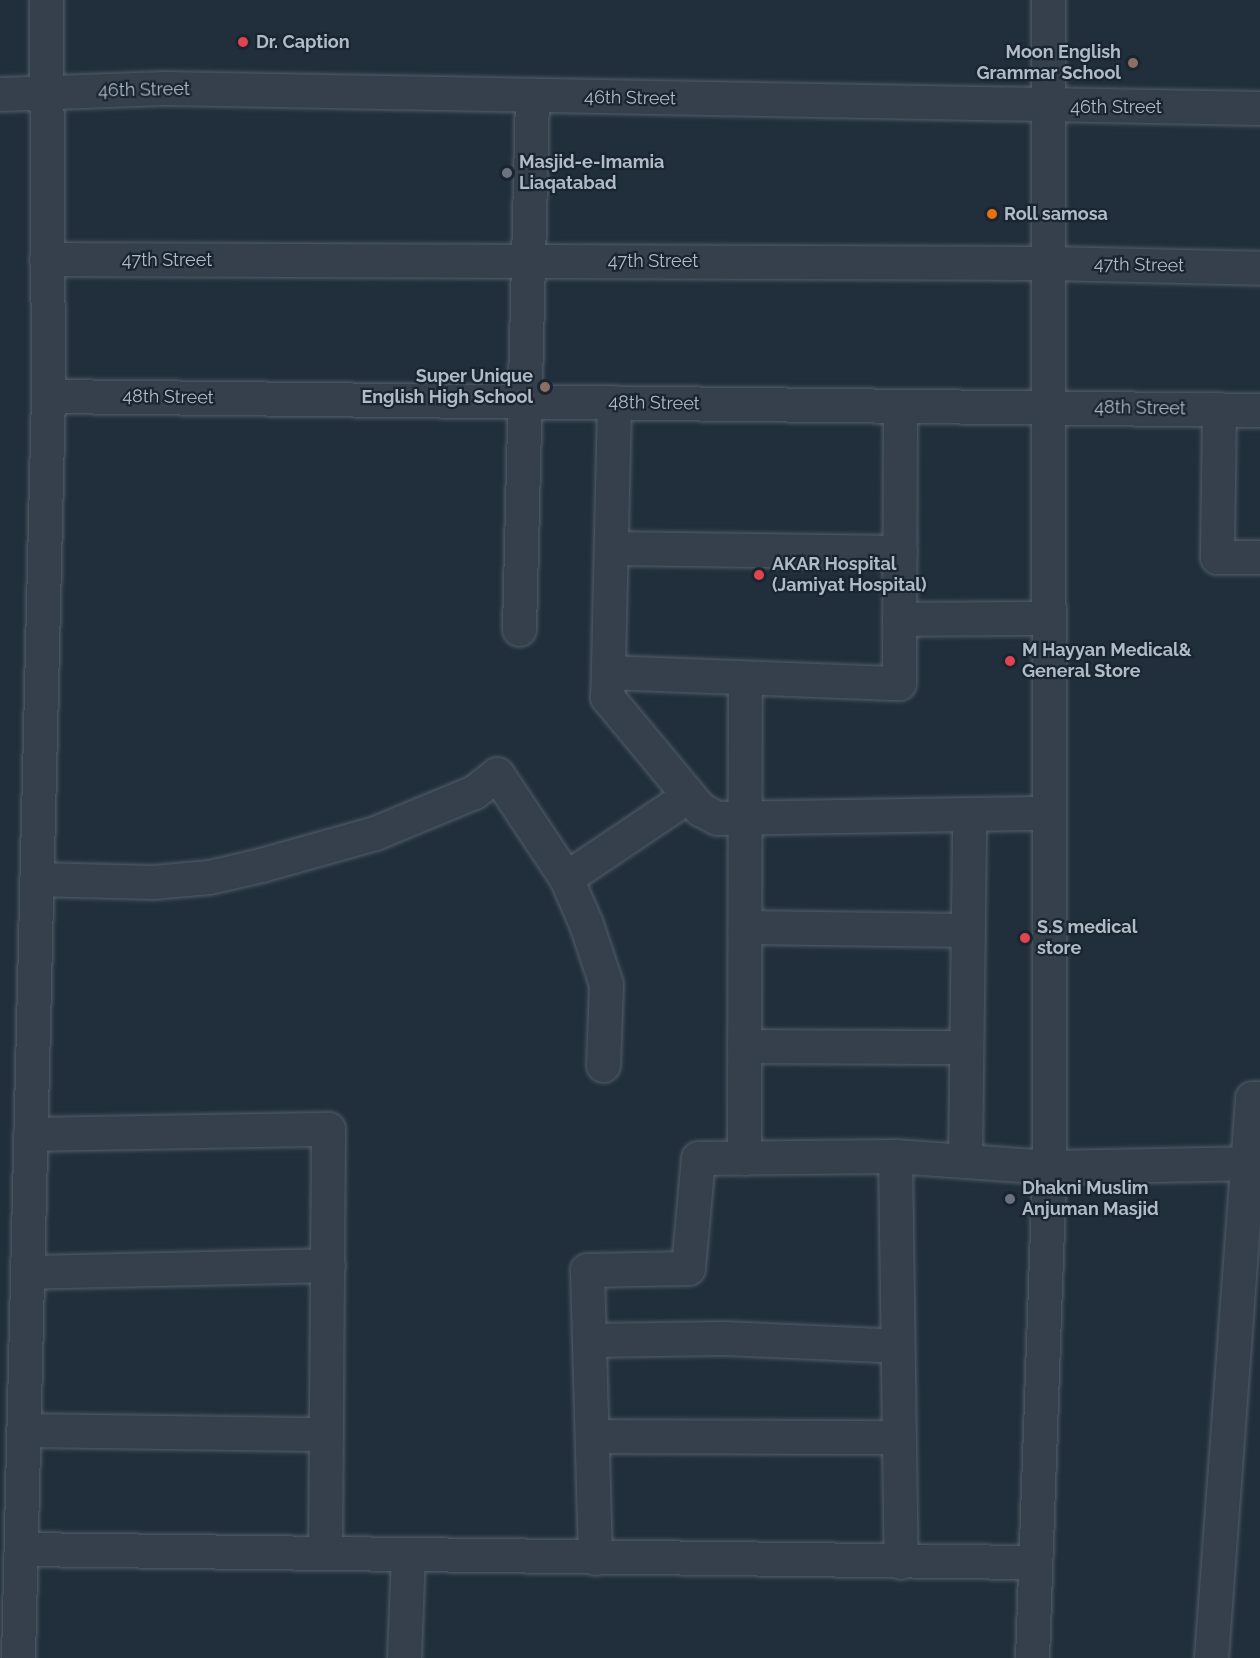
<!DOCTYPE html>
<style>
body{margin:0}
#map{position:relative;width:1260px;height:1658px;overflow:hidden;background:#212f3c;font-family:Raleway,sans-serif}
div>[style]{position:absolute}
.roads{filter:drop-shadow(0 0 2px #535e6a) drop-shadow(0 0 2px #535e6a)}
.minor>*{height:33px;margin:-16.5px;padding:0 16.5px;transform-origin:16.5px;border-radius:16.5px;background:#35404c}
.dots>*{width:16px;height:16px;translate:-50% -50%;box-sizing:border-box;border:3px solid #1a2531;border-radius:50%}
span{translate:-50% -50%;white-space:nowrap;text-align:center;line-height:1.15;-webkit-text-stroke:4.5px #1a2531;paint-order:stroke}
.poi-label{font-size:18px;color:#b0bbc8;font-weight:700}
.left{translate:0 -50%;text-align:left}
.right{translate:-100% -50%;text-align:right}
.street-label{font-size:18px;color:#b0bbc8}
</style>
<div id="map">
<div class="roads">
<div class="minor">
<div style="left:0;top:94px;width:164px;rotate:-2.1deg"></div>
<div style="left:164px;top:88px;width:1096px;rotate:1.05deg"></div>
<div style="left:46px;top:259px;width:1001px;rotate:0.23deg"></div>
<div style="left:1047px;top:263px;width:213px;rotate:1.3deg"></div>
<div style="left:48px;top:396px;width:1212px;rotate:0.66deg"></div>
<div style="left:614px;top:402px;width:270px;rotate:91.3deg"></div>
<div style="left:608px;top:672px;width:291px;rotate:2.2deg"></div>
<div style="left:899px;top:683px;width:277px;rotate:-89.8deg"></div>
<div style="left:1219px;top:409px;width:148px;rotate:90.8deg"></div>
<div style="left:1217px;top:557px;width:43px"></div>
<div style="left:611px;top:548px;width:289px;rotate:0.8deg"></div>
<div style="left:899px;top:619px;width:149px;rotate:-0.4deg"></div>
<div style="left:519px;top:629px;width:533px;rotate:-88.6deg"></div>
<div style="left:608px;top:672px;width:25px;rotate:92deg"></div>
<div style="left:607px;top:697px;width:146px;rotate:50.3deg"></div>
<div style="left:700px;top:809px;width:19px;rotate:28deg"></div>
<div style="left:717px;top:818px;width:331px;rotate:-0.9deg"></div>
<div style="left:566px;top:878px;width:147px;rotate:-33.9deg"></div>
<div style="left:36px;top:879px;width:117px;rotate:1.5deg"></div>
<div style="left:153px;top:882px;width:56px;rotate:-5.1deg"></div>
<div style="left:209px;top:877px;width:53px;rotate:-13deg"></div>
<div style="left:261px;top:865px;width:118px;rotate:-15.7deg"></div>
<div style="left:375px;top:833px;width:107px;rotate:-22.5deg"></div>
<div style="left:474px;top:792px;width:29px;rotate:-38deg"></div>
<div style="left:497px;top:774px;width:125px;rotate:56.4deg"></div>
<div style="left:566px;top:878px;width:50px;rotate:66.5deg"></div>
<div style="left:586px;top:924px;width:63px;rotate:71.6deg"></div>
<div style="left:606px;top:984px;width:81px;rotate:92.1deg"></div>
<div style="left:745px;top:927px;width:222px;rotate:0.8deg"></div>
<div style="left:744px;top:1046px;width:222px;rotate:0.3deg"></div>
<div style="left:30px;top:1134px;width:298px;rotate:-1deg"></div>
<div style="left:328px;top:1129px;width:424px;rotate:90.4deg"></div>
<div style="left:895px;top:1156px;width:406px;rotate:89.2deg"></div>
<div style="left:744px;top:1158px;width:479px;rotate:-89.9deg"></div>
<div style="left:965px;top:1161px;width:347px;rotate:-89.3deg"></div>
<div style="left:27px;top:1272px;width:301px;rotate:-1.3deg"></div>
<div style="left:589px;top:1340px;width:135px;rotate:-0.8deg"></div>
<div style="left:724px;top:1338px;width:173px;rotate:2.6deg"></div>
<div style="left:24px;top:1430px;width:302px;rotate:0.8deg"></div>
<div style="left:592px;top:1436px;width:306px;rotate:0.2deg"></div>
<div style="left:21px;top:1549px;width:1012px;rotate:0.74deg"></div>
<div style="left:595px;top:1558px;width:288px;rotate:-91.6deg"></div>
<div style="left:587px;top:1270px;width:101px;rotate:-1.1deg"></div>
<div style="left:688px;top:1268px;width:110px;rotate:-84.8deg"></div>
<div style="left:698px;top:1158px;width:197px;rotate:-0.6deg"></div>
<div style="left:895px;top:1156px;width:154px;rotate:4.1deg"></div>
<div style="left:1049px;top:1167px;width:200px;rotate:-1.1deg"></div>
<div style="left:18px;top:1658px;width:1262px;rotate:-88.64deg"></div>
<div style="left:48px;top:396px;width:396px;rotate:-90.3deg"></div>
<div style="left:404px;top:1658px;width:103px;rotate:-87.8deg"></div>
<div style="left:1032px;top:1658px;width:491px;rotate:-88deg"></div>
<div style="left:1049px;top:1167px;width:1167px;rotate:-90.05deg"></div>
<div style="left:1211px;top:1658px;width:561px;rotate:-85.81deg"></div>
<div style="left:1252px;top:1098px;width:8px"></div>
</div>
</div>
<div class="dots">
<div style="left:243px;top:42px;background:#e0444e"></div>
<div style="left:1133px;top:63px;background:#8d6e63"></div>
<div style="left:507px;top:173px;background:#6b7280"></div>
<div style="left:992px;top:214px;background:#e8710a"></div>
<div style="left:545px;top:387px;background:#8d6e63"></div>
<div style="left:759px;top:575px;background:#e0444e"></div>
<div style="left:1010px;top:661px;background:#e0444e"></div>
<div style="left:1025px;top:938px;background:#e0444e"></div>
<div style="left:1010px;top:1199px;background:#6b7280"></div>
</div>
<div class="poi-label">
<span class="left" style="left:256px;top:42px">Dr. Caption</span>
<span class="right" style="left:1121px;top:63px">Moon English<br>Grammar School</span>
<span class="left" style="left:519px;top:173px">Masjid-e-Imamia<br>Liaqatabad</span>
<span class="left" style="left:1004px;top:214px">Roll samosa</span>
<span class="right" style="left:533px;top:387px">Super Unique<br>English High School</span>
<span class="left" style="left:772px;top:575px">AKAR Hospital<br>(Jamiyat Hospital)</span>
<span class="left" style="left:1022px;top:661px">M Hayyan Medical&amp;<br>General Store</span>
<span class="left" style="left:1037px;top:938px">S.S medical<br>store</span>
<span class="left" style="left:1022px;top:1199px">Dhakni Muslim<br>Anjuman Masjid</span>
</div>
<div class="street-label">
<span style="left:144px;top:90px;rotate:-1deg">46th Street</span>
<span style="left:630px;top:98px;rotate:1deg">46th Street</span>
<span style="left:1116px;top:107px">46th Street</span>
<span style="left:167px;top:260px">47th Street</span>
<span style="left:653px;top:261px">47th Street</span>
<span style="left:1139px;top:265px;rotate:1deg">47th Street</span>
<span style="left:168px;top:397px;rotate:1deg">48th Street</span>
<span style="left:654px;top:403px;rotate:1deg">48th Street</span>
<span style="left:1140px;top:408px;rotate:1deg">48th Street</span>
</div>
</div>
